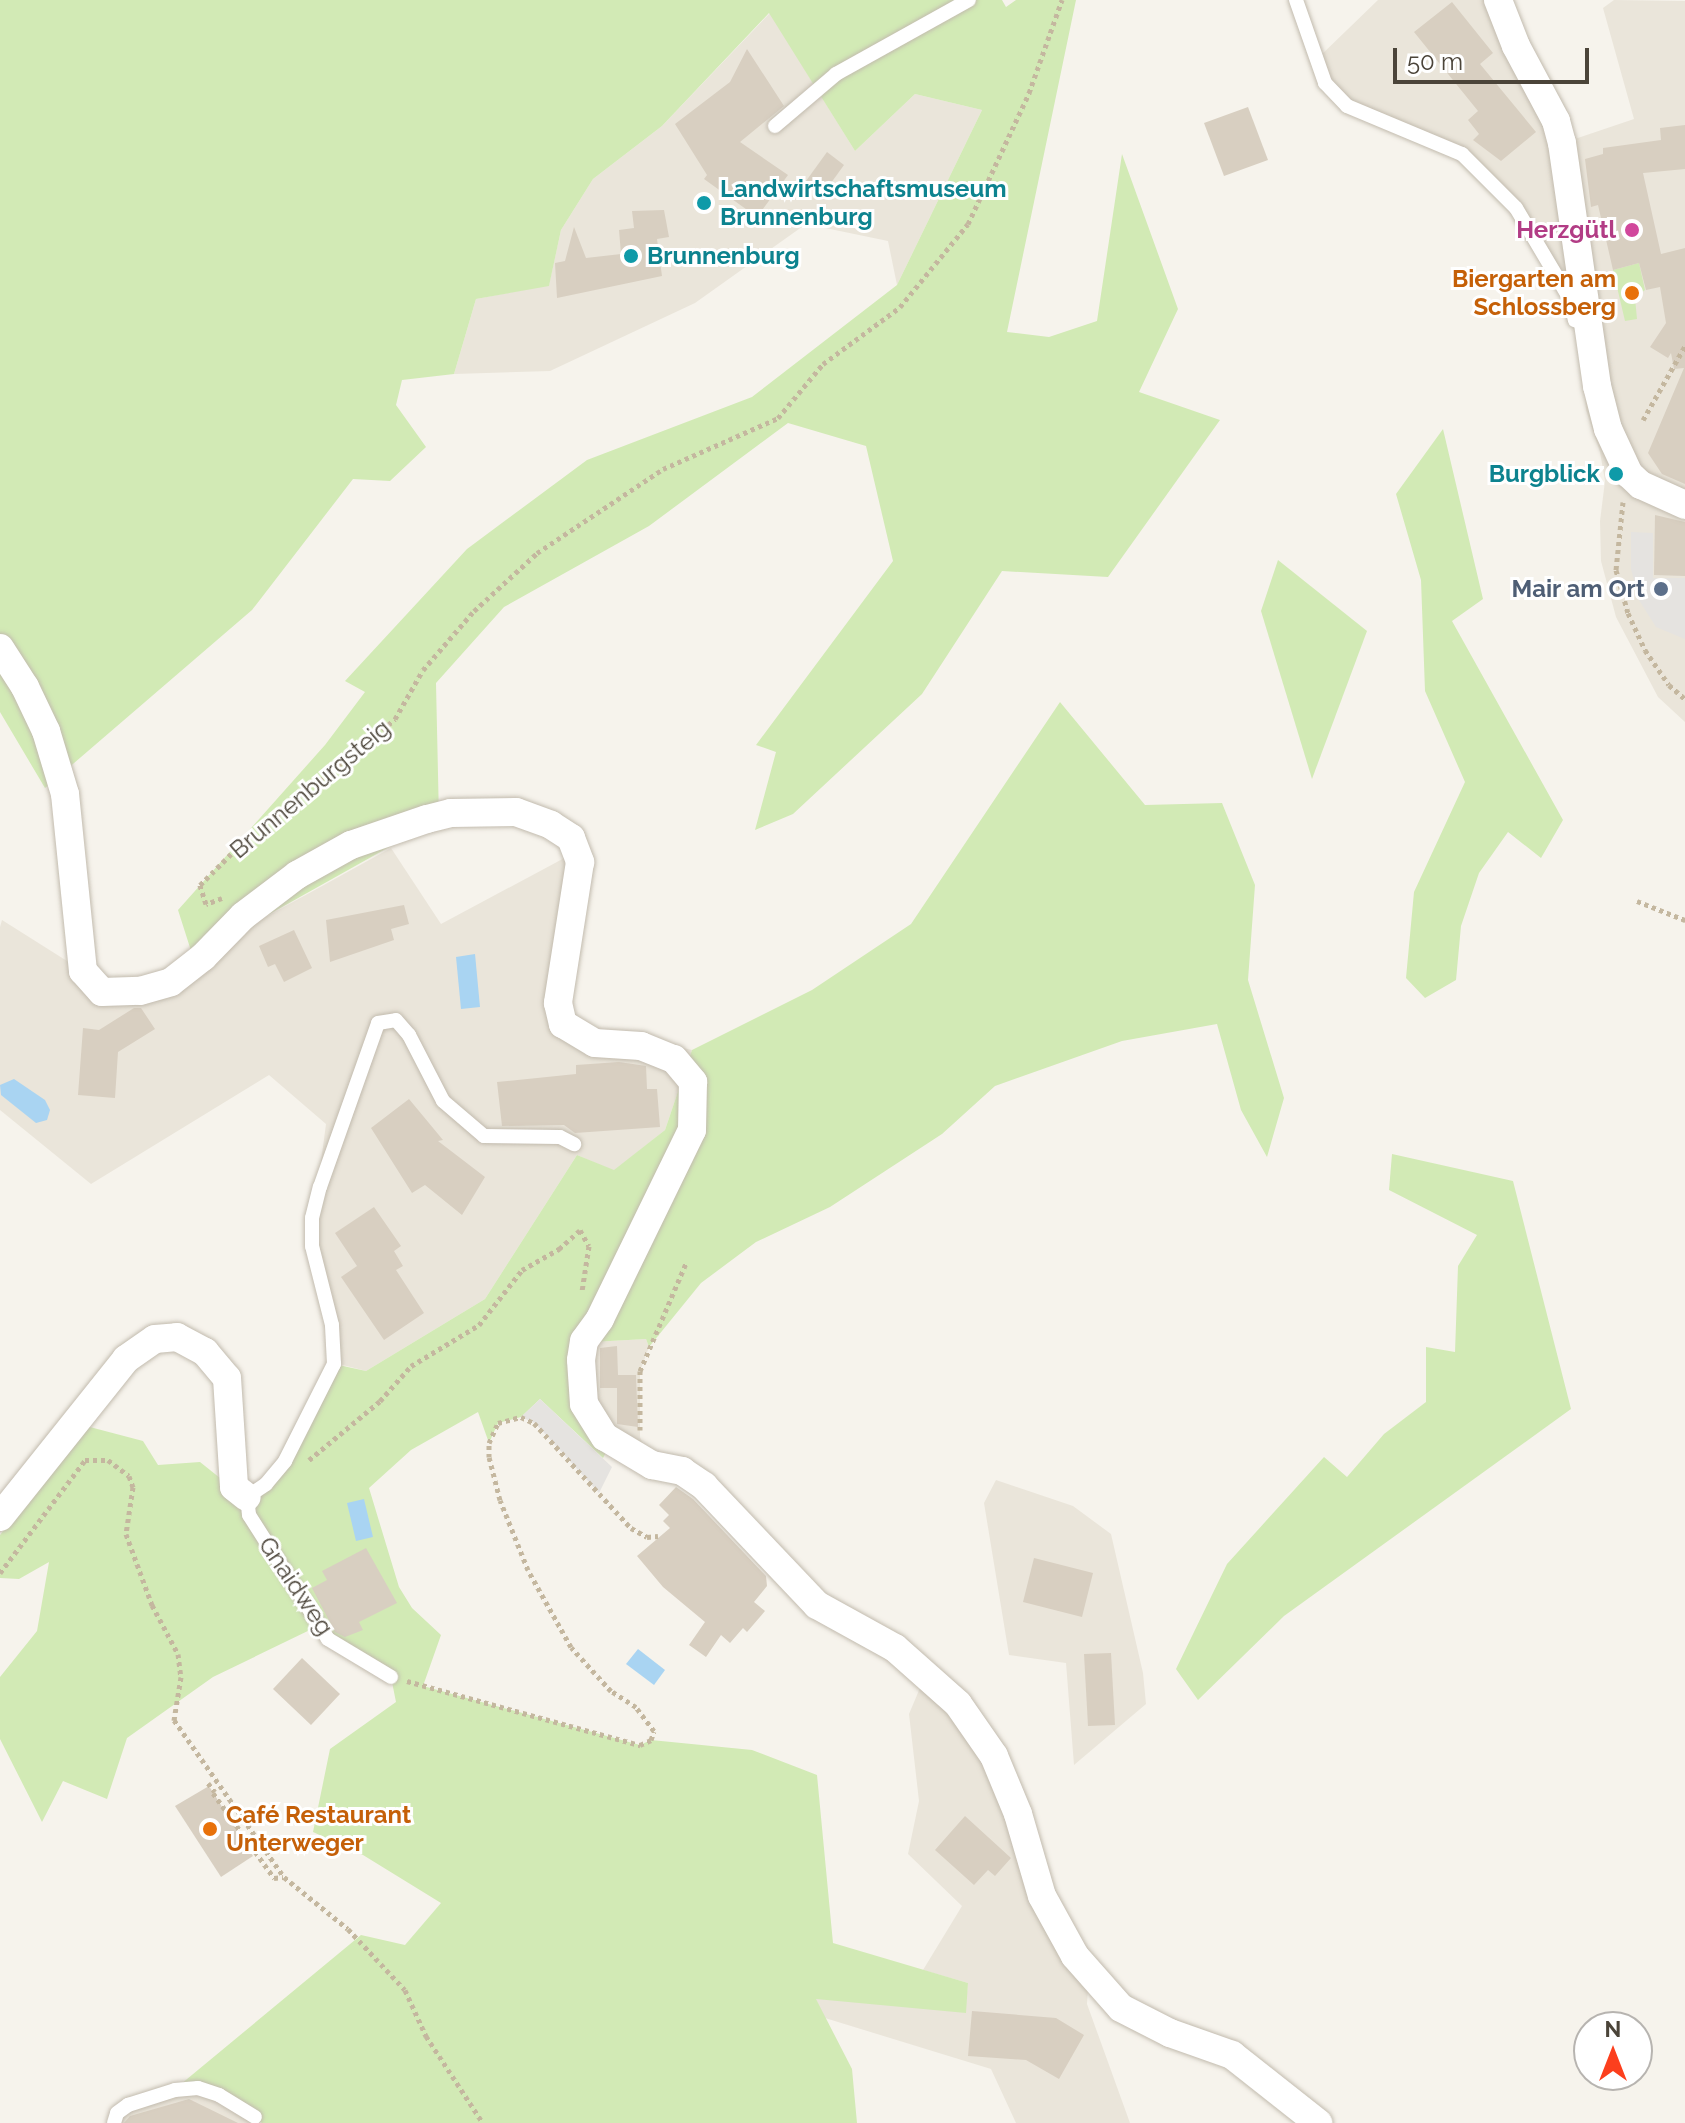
<!DOCTYPE html>
<meta charset="utf-8">
<style>
body{margin:0}
#map{position:relative;width:1685px;height:2123px;overflow:hidden;background:#f6f3ec;font-family:Raleway,sans-serif}
div>[style]{position:absolute}
.residential>*{inset:0;background:#eae5da}
.green>*{inset:0;background:#d2eab5}
.parking>*{inset:0;background:#e5e3e0}
.water>*{inset:0;background:#a9d4f2}
.building>*{inset:0;background:#d8cfc1}
.path>*{height:5px;margin-top:-2.5px;transform-origin:0;background:repeating-linear-gradient(90deg,#c4b79f 0 4px,transparent 0 8px)}
.roads{filter:drop-shadow(0 0 2px #c2bbae) drop-shadow(0 0 2px #c2bbae)}
.service>*{height:14px;margin:-7px;padding:0 7px;transform-origin:7px;border-radius:7px;background:#fff}
.minor>*{height:28px;margin:-14px;padding:0 14px;transform-origin:14px;border-radius:14px;background:#fff}
.dots>*{width:22px;height:22px;translate:-50% -50%;box-sizing:border-box;border:4px solid #fff;border-radius:50%}
span{translate:-50% -50%;white-space:nowrap;text-align:center;line-height:1.15;-webkit-text-stroke:6px #fff;paint-order:stroke}
.culture-label{font-size:24px;color:#0d838f;font-weight:700}
.left{translate:0 -50%;text-align:left}
.right{translate:-100% -50%;text-align:right}
.hotel-label{font-size:24px;color:#b23c85;font-weight:700}
.food-label{font-size:24px;color:#c56008;font-weight:700}
.service-label{font-size:24px;color:#4e5e75;font-weight:700}
.street-label{font-size:24px;color:#4b4439}
.north{position:absolute;left:1573px;top:2011px;width:80px;height:80px;box-sizing:border-box;background:#fff;border:2px solid #b7b4b0;border-radius:50%;rotate:0deg;font-size:22px;font-weight:700;line-height:32px;text-align:center;color:#4b4439}
.north::after{content:'';display:block;margin:auto;width:28px;height:36px;background:#fc3f1d;clip-path:polygon(50% 0,100% 100%,50% 72%,0 100%)}
.scale{position:absolute;left:1393px;top:48px;width:196px;height:36px;box-sizing:border-box;border:4px solid #4b4439;border-top:0;padding-left:10px;font-size:24px;line-height:28px;white-space:nowrap;color:#4b4439;-webkit-text-stroke:6px #fff;paint-order:stroke}
</style>
<div id="map">
<div class="residential">
<div style="clip-path:polygon(1378px 0,1498px 0,1563px 143px,1634px 119px,1603px 8px,1614px 0,1685px 1px,1685px 722px,1658px 697px,1616px 617px,1601px 561px,1600px 521px,1605px 481px,1600px 452px,1586px 410px,1584px 373px,1572px 315px,1513px 210px,1460px 156px,1347px 112px,1317px 59px)"></div>
<div style="clip-path:polygon(770px 13px,855px 151px,915px 94px,982px 110px,897px 285px,888px 241px,806px 224px,695px 303px,550px 371px,454px 374px,476px 299px,549px 285px,561px 230px,593px 179px,662px 126px)"></div>
<div style="clip-path:polygon(391px 848px,441px 924px,570px 855px,547px 1018px,692px 1050px,665px 1130px,614px 1171px,577px 1155px,485px 1299px,366px 1371px,335px 1363px,310px 1245px,326px 1124px,269px 1075px,91px 1184px,0 1110px,0 927px,2px 920px,105px 985px,157px 982px,193px 957px)"></div>
<div style="clip-path:polygon(646px 1339px,649px 1347px,640px 1371px,640px 1437px,651px 1464px,584px 1404px,592px 1342px)"></div>
<div style="clip-path:polygon(996px 1480px,1073px 1506px,1111px 1534px,1143px 1673px,1146px 1704px,1074px 1765px,1066px 1663px,1009px 1655px,984px 1503px)"></div>
<div style="clip-path:polygon(925px 1676px,958px 1705px,1089px 1973px,1087px 2004px,1130px 2123px,1016px 2123px,991px 2069px,825px 2018px,815px 1998px,965px 2012px,968px 1983px,923px 1970px,962px 1906px,908px 1854px,919px 1801px,909px 1714px)"></div>
<div style="clip-path:polygon(198px 2088px,255px 2117px,260px 2123px,114px 2123px,117px 2113px)"></div>
</div>
<div class="green">
<div style="clip-path:polygon(0 0,1002px 0,1006px 7px,1016px 0,1076px 0,1007px 332px,1049px 337px,1097px 321px,1122px 154px,1178px 309px,1139px 392px,1220px 420px,1108px 577px,1002px 571px,922px 694px,793px 814px,755px 830px,776px 752px,756px 745px,893px 561px,866px 446px,788px 423px,649px 526px,504px 607px,436px 683px,439px 819px,193px 957px,178px 910px,325px 745px,365px 692px,345px 681px,467px 549px,587px 460px,752px 397px,897px 285px,982px 110px,915px 94px,855px 151px,769px 13px,662px 126px,593px 179px,561px 230px,549px 286px,476px 299px,454px 374px,402px 380px,396px 405px,426px 447px,390px 481px,353px 479px,252px 610px,45px 788px,0 712px)"></div>
<div style="clip-path:polygon(1639px 263px,1645px 290px,1635px 298px,1637px 319px,1625px 321px,1613px 270px)"></div>
<div style="clip-path:polygon(1443px 429px,1483px 599px,1452px 621px,1563px 820px,1541px 858px,1508px 832px,1479px 873px,1461px 926px,1456px 980px,1425px 998px,1406px 978px,1414px 892px,1465px 782px,1425px 691px,1421px 580px,1396px 494px)"></div>
<div style="clip-path:polygon(1278px 560px,1367px 631px,1312px 779px,1261px 611px)"></div>
<div style="clip-path:polygon(1060px 702px,1145px 805px,1222px 803px,1255px 885px,1248px 980px,1284px 1098px,1267px 1157px,1241px 1110px,1217px 1024px,1122px 1041px,995px 1086px,942px 1134px,830px 1207px,756px 1242px,701px 1283px,649px 1347px,646px 1339px,592px 1342px,580px 1360px,612px 1441px,603px 1458px,540px 1399px,521px 1417px,498px 1423px,489px 1443px,478px 1412px,411px 1450px,369px 1488px,399px 1587px,412px 1608px,441px 1635px,423px 1686px,640px 1745px,651px 1740px,752px 1750px,817px 1775px,833px 1943px,968px 1983px,966px 2013px,816px 1999px,852px 2069px,857px 2123px,262px 2123px,220px 2094px,175px 2089px,361px 1935px,405px 1945px,441px 1903px,363px 1855px,313px 1832px,330px 1749px,396px 1702px,391px 1677px,328px 1639px,249px 1515px,334px 1364px,366px 1371px,485px 1299px,577px 1155px,614px 1170px,665px 1130px,692px 1050px,812px 990px,911px 924px)"></div>
<div style="clip-path:polygon(1392px 1154px,1513px 1181px,1571px 1409px,1284px 1616px,1198px 1700px,1176px 1669px,1227px 1564px,1324px 1457px,1347px 1477px,1384px 1434px,1426px 1402px,1426px 1347px,1455px 1352px,1458px 1266px,1477px 1235px,1389px 1190px)"></div>
<div style="clip-path:polygon(86px 1426px,143px 1441px,158px 1465px,200px 1462px,245px 1498px,314px 1628px,213px 1677px,127px 1738px,107px 1799px,63px 1781px,42px 1822px,0 1739px,0 1677px,37px 1631px,49px 1562px,19px 1579px,0 1578px,0 1535px)"></div>
</div>
<div class="parking">
<div style="clip-path:polygon(1631px 532px,1653px 533px,1653px 578px,1685px 578px,1685px 639px,1656px 627px,1639px 600px,1631px 569px)"></div>
<div style="clip-path:polygon(540px 1399px,612px 1467px,599px 1493px,535px 1423px,521px 1417px)"></div>
</div>
<div class="water">
<div style="clip-path:polygon(475px 954px,480px 1007px,461px 1009px,456px 957px)"></div>
<div style="clip-path:polygon(14px 1079px,45px 1100px,50px 1110px,47px 1120px,36px 1123px,1px 1095px,0 1085px)"></div>
<div style="clip-path:polygon(364px 1499px,373px 1537px,356px 1541px,347px 1503px)"></div>
<div style="clip-path:polygon(638px 1649px,665px 1670px,654px 1685px,626px 1664px)"></div>
</div>
<div class="building">
<div style="clip-path:polygon(1452px 2px,1493px 53px,1480px 64px,1536px 132px,1501px 161px,1473px 140px,1479px 134px,1468px 120px,1478px 111px,1414px 32px)"></div>
<div style="clip-path:polygon(747px 49px,784px 106px,740px 142px,788px 175px,757px 217px,704px 179px,707px 175px,675px 124px,730px 82px)"></div>
<div style="clip-path:polygon(1248px 107px,1268px 160px,1224px 176px,1204px 123px)"></div>
<div style="clip-path:polygon(1685px 125px,1685px 169px,1643px 173px,1661px 254px,1685px 248px,1685px 484px,1662px 474px,1648px 453px,1684px 368px,1674px 369px,1671px 353px,1668px 358px,1650px 347px,1666px 323px,1660px 287px,1646px 290px,1639px 263px,1613px 270px,1598px 205px,1591px 207px,1585px 159px,1603px 154px,1603px 148px,1661px 140px,1660px 128px)"></div>
<div style="clip-path:polygon(827px 152px,844px 165px,823px 194px,806px 181px)"></div>
<div style="clip-path:polygon(664px 210px,669px 237px,657px 239px,662px 276px,557px 298px,555px 263px,565px 261px,574px 227px,586px 258px,621px 254px,619px 230px,634px 228px,632px 211px)"></div>
<div style="clip-path:polygon(1655px 515px,1685px 522px,1685px 576px,1654px 575px)"></div>
<div style="clip-path:polygon(404px 905px,409px 924px,391px 929px,394px 940px,330px 962px,326px 920px)"></div>
<div style="clip-path:polygon(294px 930px,312px 968px,284px 982px,275px 964px,268px 967px,259px 946px)"></div>
<div style="clip-path:polygon(134px 1008px,141px 1008px,155px 1029px,118px 1052px,115px 1098px,78px 1095px,83px 1028px,99px 1030px)"></div>
<div style="clip-path:polygon(619px 1062px,646px 1066px,647px 1089px,657px 1089px,660px 1127px,575px 1133px,564px 1125px,502px 1126px,497px 1082px,576px 1074px,576px 1065px)"></div>
<div style="clip-path:polygon(409px 1099px,443px 1140px,438px 1141px,485px 1177px,462px 1215px,425px 1185px,412px 1193px,371px 1128px)"></div>
<div style="clip-path:polygon(374px 1207px,401px 1246px,394px 1251px,403px 1266px,396px 1270px,424px 1313px,384px 1340px,341px 1277px,357px 1266px,335px 1233px)"></div>
<div style="clip-path:polygon(617px 1346px,618px 1375px,636px 1375px,638px 1427px,617px 1424px,617px 1388px,600px 1388px,600px 1348px)"></div>
<div style="clip-path:polygon(676px 1487px,693px 1499px,766px 1576px,767px 1586px,754px 1602px,765px 1611px,747px 1632px,743px 1628px,730px 1643px,721px 1635px,706px 1657px,689px 1645px,705px 1622px,663px 1587px,637px 1556px,670px 1528px,663px 1521px,669px 1515px,659px 1505px)"></div>
<div style="clip-path:polygon(366px 1548px,397px 1603px,359px 1622px,363px 1630px,345px 1637px,335px 1632px,312px 1588px,327px 1580px,322px 1571px)"></div>
<div style="clip-path:polygon(1034px 1558px,1093px 1573px,1082px 1617px,1023px 1602px)"></div>
<div style="clip-path:polygon(1111px 1653px,1115px 1725px,1088px 1726px,1084px 1654px)"></div>
<div style="clip-path:polygon(302px 1658px,340px 1694px,311px 1725px,273px 1689px)"></div>
<div style="clip-path:polygon(209px 1786px,253px 1856px,221px 1877px,175px 1806px)"></div>
<div style="clip-path:polygon(965px 1816px,1011px 1858px,995px 1876px,988px 1870px,974px 1885px,935px 1850px)"></div>
<div style="clip-path:polygon(972px 2011px,1056px 2018px,1084px 2035px,1059px 2079px,1026px 2060px,968px 2056px)"></div>
<div style="clip-path:polygon(189px 2099px,238px 2123px,124px 2123px,130px 2116px)"></div>
</div>
<div class="path">
<div style="left:1643px;top:420px;width:85px;rotate:-60.4deg"></div>
<div style="left:1623px;top:502px;width:68px;rotate:95.9deg"></div>
<div style="left:1616px;top:570px;width:45px;rotate:74.4deg"></div>
<div style="left:1628px;top:613px;width:41px;rotate:65.3deg"></div>
<div style="left:1645px;top:650px;width:42px;rotate:55.6deg"></div>
<div style="left:1669px;top:685px;width:21px;rotate:41deg"></div>
<div style="left:222px;top:898px;width:17px;rotate:159deg"></div>
<div style="left:206px;top:904px;width:20px;rotate:-108deg"></div>
<div style="left:200px;top:885px;width:55px;rotate:-45deg"></div>
<div style="left:239px;top:846px;width:201px;rotate:-39.1deg"></div>
<div style="left:395px;top:719px;width:56px;rotate:-60.3deg"></div>
<div style="left:423px;top:670px;width:78px;rotate:-49.2deg"></div>
<div style="left:474px;top:611px;width:86px;rotate:-42.6deg"></div>
<div style="left:537px;top:553px;width:151px;rotate:-33.7deg"></div>
<div style="left:663px;top:469px;width:126px;rotate:-23.9deg"></div>
<div style="left:778px;top:418px;width:70px;rotate:-50.2deg"></div>
<div style="left:823px;top:364px;width:96px;rotate:-36.5deg"></div>
<div style="left:900px;top:307px;width:107px;rotate:-50.7deg"></div>
<div style="left:968px;top:224px;width:145px;rotate:-65deg"></div>
<div style="left:1029px;top:93px;width:99px;rotate:-70.5deg"></div>
<div style="left:1637px;top:901px;width:52px;rotate:21.6deg"></div>
<div style="left:640px;top:1430px;width:59px;rotate:-90deg"></div>
<div style="left:640px;top:1371px;width:117px;rotate:-66.9deg"></div>
<div style="left:309px;top:1460px;width:92px;rotate:-39.7deg"></div>
<div style="left:380px;top:1401px;width:47px;rotate:-48.5deg"></div>
<div style="left:411px;top:1366px;width:79px;rotate:-31.1deg"></div>
<div style="left:479px;top:1325px;width:70px;rotate:-52deg"></div>
<div style="left:522px;top:1270px;width:43px;rotate:-29.6deg"></div>
<div style="left:559px;top:1249px;width:28px;rotate:-42deg"></div>
<div style="left:580px;top:1230px;width:18px;rotate:61deg"></div>
<div style="left:589px;top:1246px;width:46px;rotate:98.8deg"></div>
<div style="left:0;top:1573px;width:141px;rotate:-53deg"></div>
<div style="left:85px;top:1460px;width:23px"></div>
<div style="left:108px;top:1460px;width:26px;rotate:37deg"></div>
<div style="left:129px;top:1476px;width:12px;rotate:70deg"></div>
<div style="left:133px;top:1487px;width:48px;rotate:98.5deg"></div>
<div style="left:126px;top:1534px;width:76px;rotate:69.9deg"></div>
<div style="left:152px;top:1605px;width:55px;rotate:62deg"></div>
<div style="left:178px;top:1654px;width:23px;rotate:83deg"></div>
<div style="left:181px;top:1677px;width:44px;rotate:99.2deg"></div>
<div style="left:174px;top:1720px;width:192px;rotate:55deg"></div>
<div style="left:284px;top:1877px;width:82px;rotate:39.1deg"></div>
<div style="left:348px;top:1929px;width:83px;rotate:46.9deg"></div>
<div style="left:405px;top:1990px;width:51px;rotate:65.5deg"></div>
<div style="left:426px;top:2036px;width:104px;rotate:56.8deg"></div>
<div style="left:407px;top:1681px;width:242px;rotate:15.4deg"></div>
<div style="left:640px;top:1745px;width:12px;rotate:-24deg"></div>
<div style="left:651px;top:1740px;width:9px;rotate:-72deg"></div>
<div style="left:654px;top:1731px;width:30px;rotate:-127deg"></div>
<div style="left:636px;top:1707px;width:30px;rotate:-147deg"></div>
<div style="left:611px;top:1691px;width:59px;rotate:-132.3deg"></div>
<div style="left:571px;top:1647px;width:88px;rotate:-119.2deg"></div>
<div style="left:528px;top:1570px;width:75px;rotate:-111.8deg"></div>
<div style="left:500px;top:1500px;width:44px;rotate:-104.3deg"></div>
<div style="left:489px;top:1457px;width:14px;rotate:-90deg"></div>
<div style="left:489px;top:1443px;width:22px;rotate:-66deg"></div>
<div style="left:498px;top:1423px;width:24px;rotate:-15deg"></div>
<div style="left:521px;top:1417px;width:14px;rotate:25deg"></div>
<div style="left:534px;top:1423px;width:143px;rotate:47.3deg"></div>
<div style="left:631px;top:1528px;width:18px;rotate:29deg"></div>
<div style="left:647px;top:1537px;width:11px;rotate:-5deg"></div>
<div style="left:208px;top:1783px;width:11px;rotate:52deg"></div>
<div style="left:213px;top:1793px;width:105px;rotate:54.3deg"></div>
<div style="left:274px;top:1878px;width:9px;rotate:-6deg"></div>
</div>
<div class="roads">
<div class="service">
<div style="left:1296px;top:0;width:88px;rotate:70.7deg"></div>
<div style="left:1325px;top:83px;width:32px;rotate:46deg"></div>
<div style="left:1347px;top:106px;width:125px;rotate:22.7deg"></div>
<div style="left:1462px;top:154px;width:76px;rotate:45deg"></div>
<div style="left:1516px;top:208px;width:106px;rotate:59.3deg"></div>
<div style="left:1570px;top:299px;width:22px;rotate:77deg"></div>
<div style="left:775px;top:126px;width:80px;rotate:-40.4deg"></div>
<div style="left:836px;top:74px;width:152px;rotate:-29.1deg"></div>
<div style="left:391px;top:1677px;width:74px;rotate:-148.9deg"></div>
<div style="left:328px;top:1639px;width:147px;rotate:-122.5deg"></div>
<div style="left:249px;top:1515px;width:18px;rotate:-96deg"></div>
<div style="left:247px;top:1497px;width:23px;rotate:-34deg"></div>
<div style="left:266px;top:1484px;width:30px;rotate:-50deg"></div>
<div style="left:285px;top:1461px;width:109px;rotate:-63.2deg"></div>
<div style="left:334px;top:1364px;width:39px;rotate:-93deg"></div>
<div style="left:332px;top:1325px;width:81px;rotate:-104.2deg"></div>
<div style="left:312px;top:1246px;width:28px;rotate:-90deg"></div>
<div style="left:312px;top:1218px;width:32px;rotate:-76deg"></div>
<div style="left:320px;top:1187px;width:174px;rotate:-70.5deg"></div>
<div style="left:378px;top:1023px;width:18px;rotate:-9deg"></div>
<div style="left:396px;top:1020px;width:20px;rotate:49deg"></div>
<div style="left:409px;top:1035px;width:74px;rotate:62.7deg"></div>
<div style="left:443px;top:1101px;width:54px;rotate:40.5deg"></div>
<div style="left:484px;top:1136px;width:76px;rotate:0.8deg"></div>
<div style="left:560px;top:1137px;width:16px;rotate:27deg"></div>
<div style="left:114px;top:2123px;width:10px;rotate:-73deg"></div>
<div style="left:117px;top:2113px;width:14px;rotate:-36deg"></div>
<div style="left:128px;top:2105px;width:49px;rotate:-17.7deg"></div>
<div style="left:175px;top:2090px;width:23px;rotate:-5deg"></div>
<div style="left:198px;top:2088px;width:22px;rotate:18deg"></div>
<div style="left:219px;top:2095px;width:42px;rotate:31.4deg"></div>
</div>
<div class="minor">
<div style="left:1498px;top:0;width:49px;rotate:68.6deg"></div>
<div style="left:1516px;top:46px;width:85px;rotate:61.9deg"></div>
<div style="left:1556px;top:121px;width:23px;rotate:75deg"></div>
<div style="left:1562px;top:143px;width:246px;rotate:81.8deg"></div>
<div style="left:1597px;top:386px;width:44px;rotate:75.7deg"></div>
<div style="left:1608px;top:429px;width:50px;rotate:65deg"></div>
<div style="left:1629px;top:474px;width:16px;rotate:43deg"></div>
<div style="left:1641px;top:485px;width:48px;rotate:24.4deg"></div>
<div style="left:0;top:648px;width:46px;rotate:57.3deg"></div>
<div style="left:25px;top:687px;width:49px;rotate:64.5deg"></div>
<div style="left:46px;top:731px;width:66px;rotate:73.2deg"></div>
<div style="left:65px;top:794px;width:178px;rotate:84.2deg"></div>
<div style="left:83px;top:971px;width:28px;rotate:48deg"></div>
<div style="left:102px;top:992px;width:38px;rotate:-2deg"></div>
<div style="left:140px;top:991px;width:32px;rotate:-16deg"></div>
<div style="left:171px;top:982px;width:41px;rotate:-38deg"></div>
<div style="left:203px;top:957px;width:57px;rotate:-45.7deg"></div>
<div style="left:243px;top:916px;width:68px;rotate:-37.2deg"></div>
<div style="left:297px;top:875px;width:62px;rotate:-29.1deg"></div>
<div style="left:351px;top:845px;width:80px;rotate:-18.9deg"></div>
<div style="left:427px;top:819px;width:25px;rotate:-14deg"></div>
<div style="left:451px;top:813px;width:65px;rotate:-0.9deg"></div>
<div style="left:516px;top:812px;width:37px;rotate:20deg"></div>
<div style="left:551px;top:825px;width:24px;rotate:33deg"></div>
<div style="left:571px;top:838px;width:26px;rotate:69deg"></div>
<div style="left:580px;top:862px;width:143px;rotate:98.9deg"></div>
<div style="left:558px;top:1003px;width:22px;rotate:77deg"></div>
<div style="left:563px;top:1024px;width:37px;rotate:31deg"></div>
<div style="left:595px;top:1043px;width:46px;rotate:3.7deg"></div>
<div style="left:641px;top:1046px;width:35px;rotate:22deg"></div>
<div style="left:674px;top:1059px;width:30px;rotate:50deg"></div>
<div style="left:693px;top:1082px;width:48px;rotate:91.2deg"></div>
<div style="left:692px;top:1130px;width:210px;rotate:116deg"></div>
<div style="left:600px;top:1319px;width:27px;rotate:126deg"></div>
<div style="left:584px;top:1341px;width:19px;rotate:99deg"></div>
<div style="left:581px;top:1360px;width:44px;rotate:86.1deg"></div>
<div style="left:584px;top:1404px;width:39px;rotate:58deg"></div>
<div style="left:605px;top:1437px;width:55px;rotate:30.8deg"></div>
<div style="left:652px;top:1465px;width:31px;rotate:11deg"></div>
<div style="left:682px;top:1471px;width:27px;rotate:34deg"></div>
<div style="left:704px;top:1486px;width:164px;rotate:46.5deg"></div>
<div style="left:817px;top:1605px;width:89px;rotate:28.9deg"></div>
<div style="left:895px;top:1648px;width:84px;rotate:41.6deg"></div>
<div style="left:958px;top:1704px;width:63px;rotate:55.3deg"></div>
<div style="left:994px;top:1756px;width:63px;rotate:67.5deg"></div>
<div style="left:1018px;top:1814px;width:85px;rotate:73.7deg"></div>
<div style="left:1042px;top:1896px;width:68px;rotate:61.2deg"></div>
<div style="left:1075px;top:1956px;width:69px;rotate:48.5deg"></div>
<div style="left:1121px;top:2008px;width:55px;rotate:27deg"></div>
<div style="left:1170px;top:2033px;width:66px;rotate:19.5deg"></div>
<div style="left:1232px;top:2055px;width:110px;rotate:38.3deg"></div>
<div style="left:0;top:1517px;width:202px;rotate:-51.4deg"></div>
<div style="left:126px;top:1359px;width:35px;rotate:-35deg"></div>
<div style="left:155px;top:1339px;width:22px;rotate:-5deg"></div>
<div style="left:177px;top:1337px;width:32px;rotate:28deg"></div>
<div style="left:205px;top:1352px;width:34px;rotate:50deg"></div>
<div style="left:227px;top:1378px;width:109px;rotate:86.3deg"></div>
<div style="left:234px;top:1487px;width:16px;rotate:38deg"></div>
</div>
</div>
<div class="dots">
<div style="left:704px;top:203px;background:#0f9aa8"></div>
<div style="left:1632px;top:230px;background:#d1479c"></div>
<div style="left:631px;top:256px;background:#0f9aa8"></div>
<div style="left:1632px;top:293px;background:#e8710a"></div>
<div style="left:1616px;top:474px;background:#0f9aa8"></div>
<div style="left:1661px;top:589px;background:#5c6f8a"></div>
<div style="left:210px;top:1829px;background:#e8710a"></div>
</div>
<div class="culture-label">
<span class="left" style="left:720px;top:203px">Landwirtschaftsmuseum<br>Brunnenburg</span>
<span class="left" style="left:647px;top:256px">Brunnenburg</span>
<span class="right" style="left:1600px;top:474px">Burgblick</span>
</div>
<div class="hotel-label">
<span class="right" style="left:1616px;top:230px">Herzgütl</span>
</div>
<div class="food-label">
<span class="right" style="left:1616px;top:293px">Biergarten am<br>Schlossberg</span>
<span class="left" style="left:226px;top:1829px">Café Restaurant<br>Unterweger</span>
</div>
<div class="service-label">
<span class="right" style="left:1645px;top:589px">Mair am Ort</span>
</div>
<div class="street-label">
<span style="left:310px;top:789px;rotate:-40deg">Brunnenburgsteig</span>
<span style="left:296px;top:1586px;rotate:56deg">Gnaidweg</span>
</div>
<div class="north">N</div>
<div class="scale">50 m</div>
</div>
